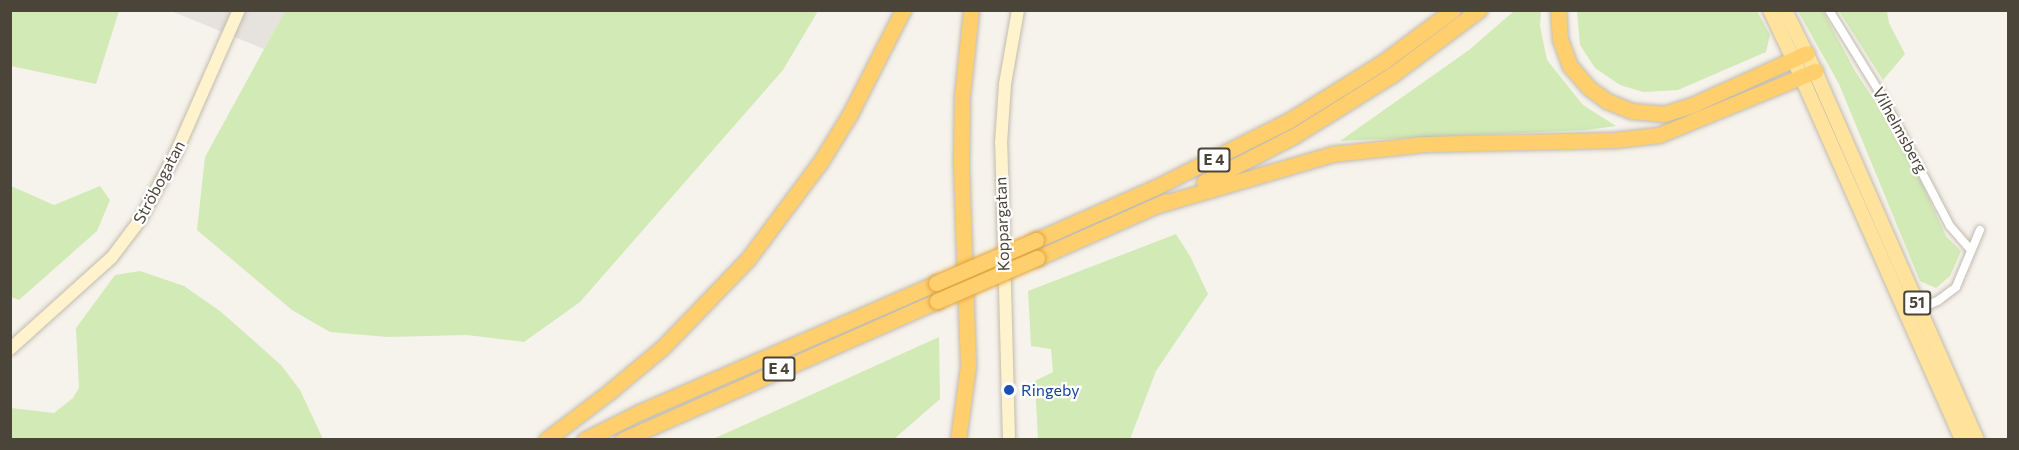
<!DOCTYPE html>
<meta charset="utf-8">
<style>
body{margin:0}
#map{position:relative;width:2019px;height:450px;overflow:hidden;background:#f6f3ec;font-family:Commissioner,sans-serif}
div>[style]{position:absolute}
.industrial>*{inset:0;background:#e6e2dd}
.green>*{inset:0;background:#d2eab5}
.roads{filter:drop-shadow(0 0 2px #c2bbae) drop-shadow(0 0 2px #c2bbae)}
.street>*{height:8px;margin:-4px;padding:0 4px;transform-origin:4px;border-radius:4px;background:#fff}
.secondary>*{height:12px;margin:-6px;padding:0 6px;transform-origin:6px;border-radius:6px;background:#fff3cd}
.primary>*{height:14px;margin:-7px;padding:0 7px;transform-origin:7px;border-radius:7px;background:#ffe39c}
.highway>*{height:15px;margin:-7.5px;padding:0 7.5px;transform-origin:7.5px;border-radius:7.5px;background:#ffcf6e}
.bridges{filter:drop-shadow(0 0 2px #e0a43c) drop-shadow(0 0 2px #e0a43c)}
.highway-bridge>*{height:15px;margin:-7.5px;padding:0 7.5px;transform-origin:7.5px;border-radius:7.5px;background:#ffcf6e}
.dots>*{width:16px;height:16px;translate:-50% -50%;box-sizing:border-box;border:3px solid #fff;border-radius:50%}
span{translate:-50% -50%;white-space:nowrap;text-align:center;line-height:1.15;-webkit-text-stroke:4.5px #fff;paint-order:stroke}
.shield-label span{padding:2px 4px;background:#fff;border:2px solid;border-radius:4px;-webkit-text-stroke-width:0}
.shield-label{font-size:15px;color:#4b4439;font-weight:700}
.street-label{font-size:16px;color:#4b4439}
.transit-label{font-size:16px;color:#164399}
.left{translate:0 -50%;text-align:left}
.frame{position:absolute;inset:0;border:12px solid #4b4439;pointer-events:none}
</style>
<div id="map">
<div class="industrial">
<div style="clip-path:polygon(171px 11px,285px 11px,264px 49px)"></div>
</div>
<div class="green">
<div style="clip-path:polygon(11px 10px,119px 11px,96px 84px,11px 66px)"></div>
<div style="clip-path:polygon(285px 11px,285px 10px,818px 11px,783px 70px,580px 302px,524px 342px,467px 335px,388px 337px,330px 332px,292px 310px,197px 230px,205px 157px)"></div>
<div style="clip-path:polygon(1514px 11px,1541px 11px,1540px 26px,1547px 60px,1583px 105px,1616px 126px,1586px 130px,1340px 141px,1469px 50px)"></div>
<div style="clip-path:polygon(1577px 11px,1757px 11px,1770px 35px,1766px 52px,1678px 90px,1643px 92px,1620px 85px,1595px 68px,1580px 45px)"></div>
<div style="clip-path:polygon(1798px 11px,1823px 11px,1855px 71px,1908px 152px,1946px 236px,1961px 251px,1950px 276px,1936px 288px,1920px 281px,1839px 84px)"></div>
<div style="clip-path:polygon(1839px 11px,1887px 11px,1889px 23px,1905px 54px,1883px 80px)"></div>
<div style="clip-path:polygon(11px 186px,54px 205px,100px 186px,110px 200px,97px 231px,19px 300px,11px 297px)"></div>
<div style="clip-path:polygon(1176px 234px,1190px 256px,1208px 294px,1156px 371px,1130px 439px,1038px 439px,1035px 381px,1053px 372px,1051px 349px,1031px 346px,1028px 291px)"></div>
<div style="clip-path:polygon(140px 271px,184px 286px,220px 311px,281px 365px,300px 390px,323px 439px,11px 439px,11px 408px,54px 413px,73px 398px,79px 388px,76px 328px,115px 275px)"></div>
<div style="clip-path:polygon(939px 337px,940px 399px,894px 439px,713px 439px)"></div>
</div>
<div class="roads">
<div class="street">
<div style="left:1829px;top:10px;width:101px;rotate:58.4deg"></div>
<div style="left:1882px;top:96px;width:147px;rotate:62.4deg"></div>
<div style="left:1950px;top:226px;width:32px;rotate:49deg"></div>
<div style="left:1917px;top:310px;width:24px;rotate:-24deg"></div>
<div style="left:1939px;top:300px;width:21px;rotate:-37deg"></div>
<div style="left:1956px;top:287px;width:62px;rotate:-67.2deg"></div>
</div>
<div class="secondary">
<div style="left:10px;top:349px;width:137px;rotate:-42deg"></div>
<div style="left:112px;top:257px;width:46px;rotate:-52.9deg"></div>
<div style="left:140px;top:220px;width:74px;rotate:-61.7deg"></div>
<div style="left:175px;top:155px;width:158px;rotate:-66.2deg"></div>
<div style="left:1009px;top:440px;width:297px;rotate:-91.5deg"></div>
<div style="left:1001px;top:143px;width:59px;rotate:-86.1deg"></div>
<div style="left:1005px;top:84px;width:75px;rotate:-80deg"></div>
</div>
<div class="primary">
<div style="left:1770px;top:10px;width:73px;rotate:64.8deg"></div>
<div style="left:1801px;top:76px;width:398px;rotate:66.1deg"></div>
<div style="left:1785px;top:10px;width:68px;rotate:63.8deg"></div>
<div style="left:1815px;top:71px;width:403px;rotate:66.3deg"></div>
</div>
<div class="highway">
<div style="left:1558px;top:10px;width:29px;rotate:86deg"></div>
<div style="left:1560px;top:39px;width:29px;rotate:70deg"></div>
<div style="left:1570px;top:66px;width:29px;rotate:49deg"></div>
<div style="left:1589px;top:88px;width:22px;rotate:36deg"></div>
<div style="left:1607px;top:101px;width:27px;rotate:22deg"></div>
<div style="left:1632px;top:111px;width:32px;rotate:5deg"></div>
<div style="left:1664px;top:114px;width:29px;rotate:-18deg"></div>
<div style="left:1692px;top:105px;width:126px;rotate:-24.3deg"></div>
<div style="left:1204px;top:182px;width:101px;rotate:-27.1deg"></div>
<div style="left:1294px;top:136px;width:115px;rotate:-31.9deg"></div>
<div style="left:1392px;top:75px;width:109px;rotate:-36.8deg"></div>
<div style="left:1158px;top:205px;width:181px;rotate:-16.3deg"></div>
<div style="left:1332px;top:154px;width:95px;rotate:-6.1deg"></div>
<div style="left:1426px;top:144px;width:188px;rotate:-1.2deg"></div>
<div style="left:1614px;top:140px;width:45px;rotate:-6.3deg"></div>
<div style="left:1659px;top:135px;width:169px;rotate:-22.3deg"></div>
<div style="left:1036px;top:240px;width:129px;rotate:-23.8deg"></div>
<div style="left:1154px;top:188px;width:150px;rotate:-26.6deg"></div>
<div style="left:1288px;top:121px;width:112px;rotate:-31.8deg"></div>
<div style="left:1383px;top:62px;width:87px;rotate:-36.6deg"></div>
<div style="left:1037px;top:258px;width:141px;rotate:-23.8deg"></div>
<div style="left:546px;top:440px;width:79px;rotate:-37.3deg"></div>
<div style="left:609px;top:392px;width:70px;rotate:-39.8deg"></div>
<div style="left:663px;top:347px;width:122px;rotate:-46deg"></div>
<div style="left:748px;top:259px;width:122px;rotate:-53.3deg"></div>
<div style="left:821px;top:161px;width:55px;rotate:-58.3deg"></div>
<div style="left:850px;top:114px;width:117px;rotate:-63deg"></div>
<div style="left:584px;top:440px;width:63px;rotate:-26.6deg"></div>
<div style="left:640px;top:412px;width:323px;rotate:-23.5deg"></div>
<div style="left:622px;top:440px;width:344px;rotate:-23.8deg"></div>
<div style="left:958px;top:440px;width:75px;rotate:-82.3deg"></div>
<div style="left:968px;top:366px;width:202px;rotate:-92deg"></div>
<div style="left:961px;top:164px;width:68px;rotate:-89.2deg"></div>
<div style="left:962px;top:96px;width:86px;rotate:-84deg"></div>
</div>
</div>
<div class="bridges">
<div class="highway-bridge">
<div style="left:936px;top:283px;width:109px;rotate:-23.3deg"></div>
<div style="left:937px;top:301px;width:109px;rotate:-23.3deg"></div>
</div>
</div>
<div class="dots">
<div style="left:1009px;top:390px;background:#1a4fb4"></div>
</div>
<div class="shield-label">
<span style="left:1214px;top:160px">E 4</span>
<span style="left:1917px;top:303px">51</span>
<span style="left:779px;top:369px">E 4</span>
</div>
<div class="street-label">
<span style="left:1900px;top:130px;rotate:61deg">Vilhelmsberg</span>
<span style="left:159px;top:182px;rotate:-62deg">Ströbogatan</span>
<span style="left:1002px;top:224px;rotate:-92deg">Koppargatan</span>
</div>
<div class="transit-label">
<span class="left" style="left:1021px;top:390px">Ringeby</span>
</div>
<div class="frame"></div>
</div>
